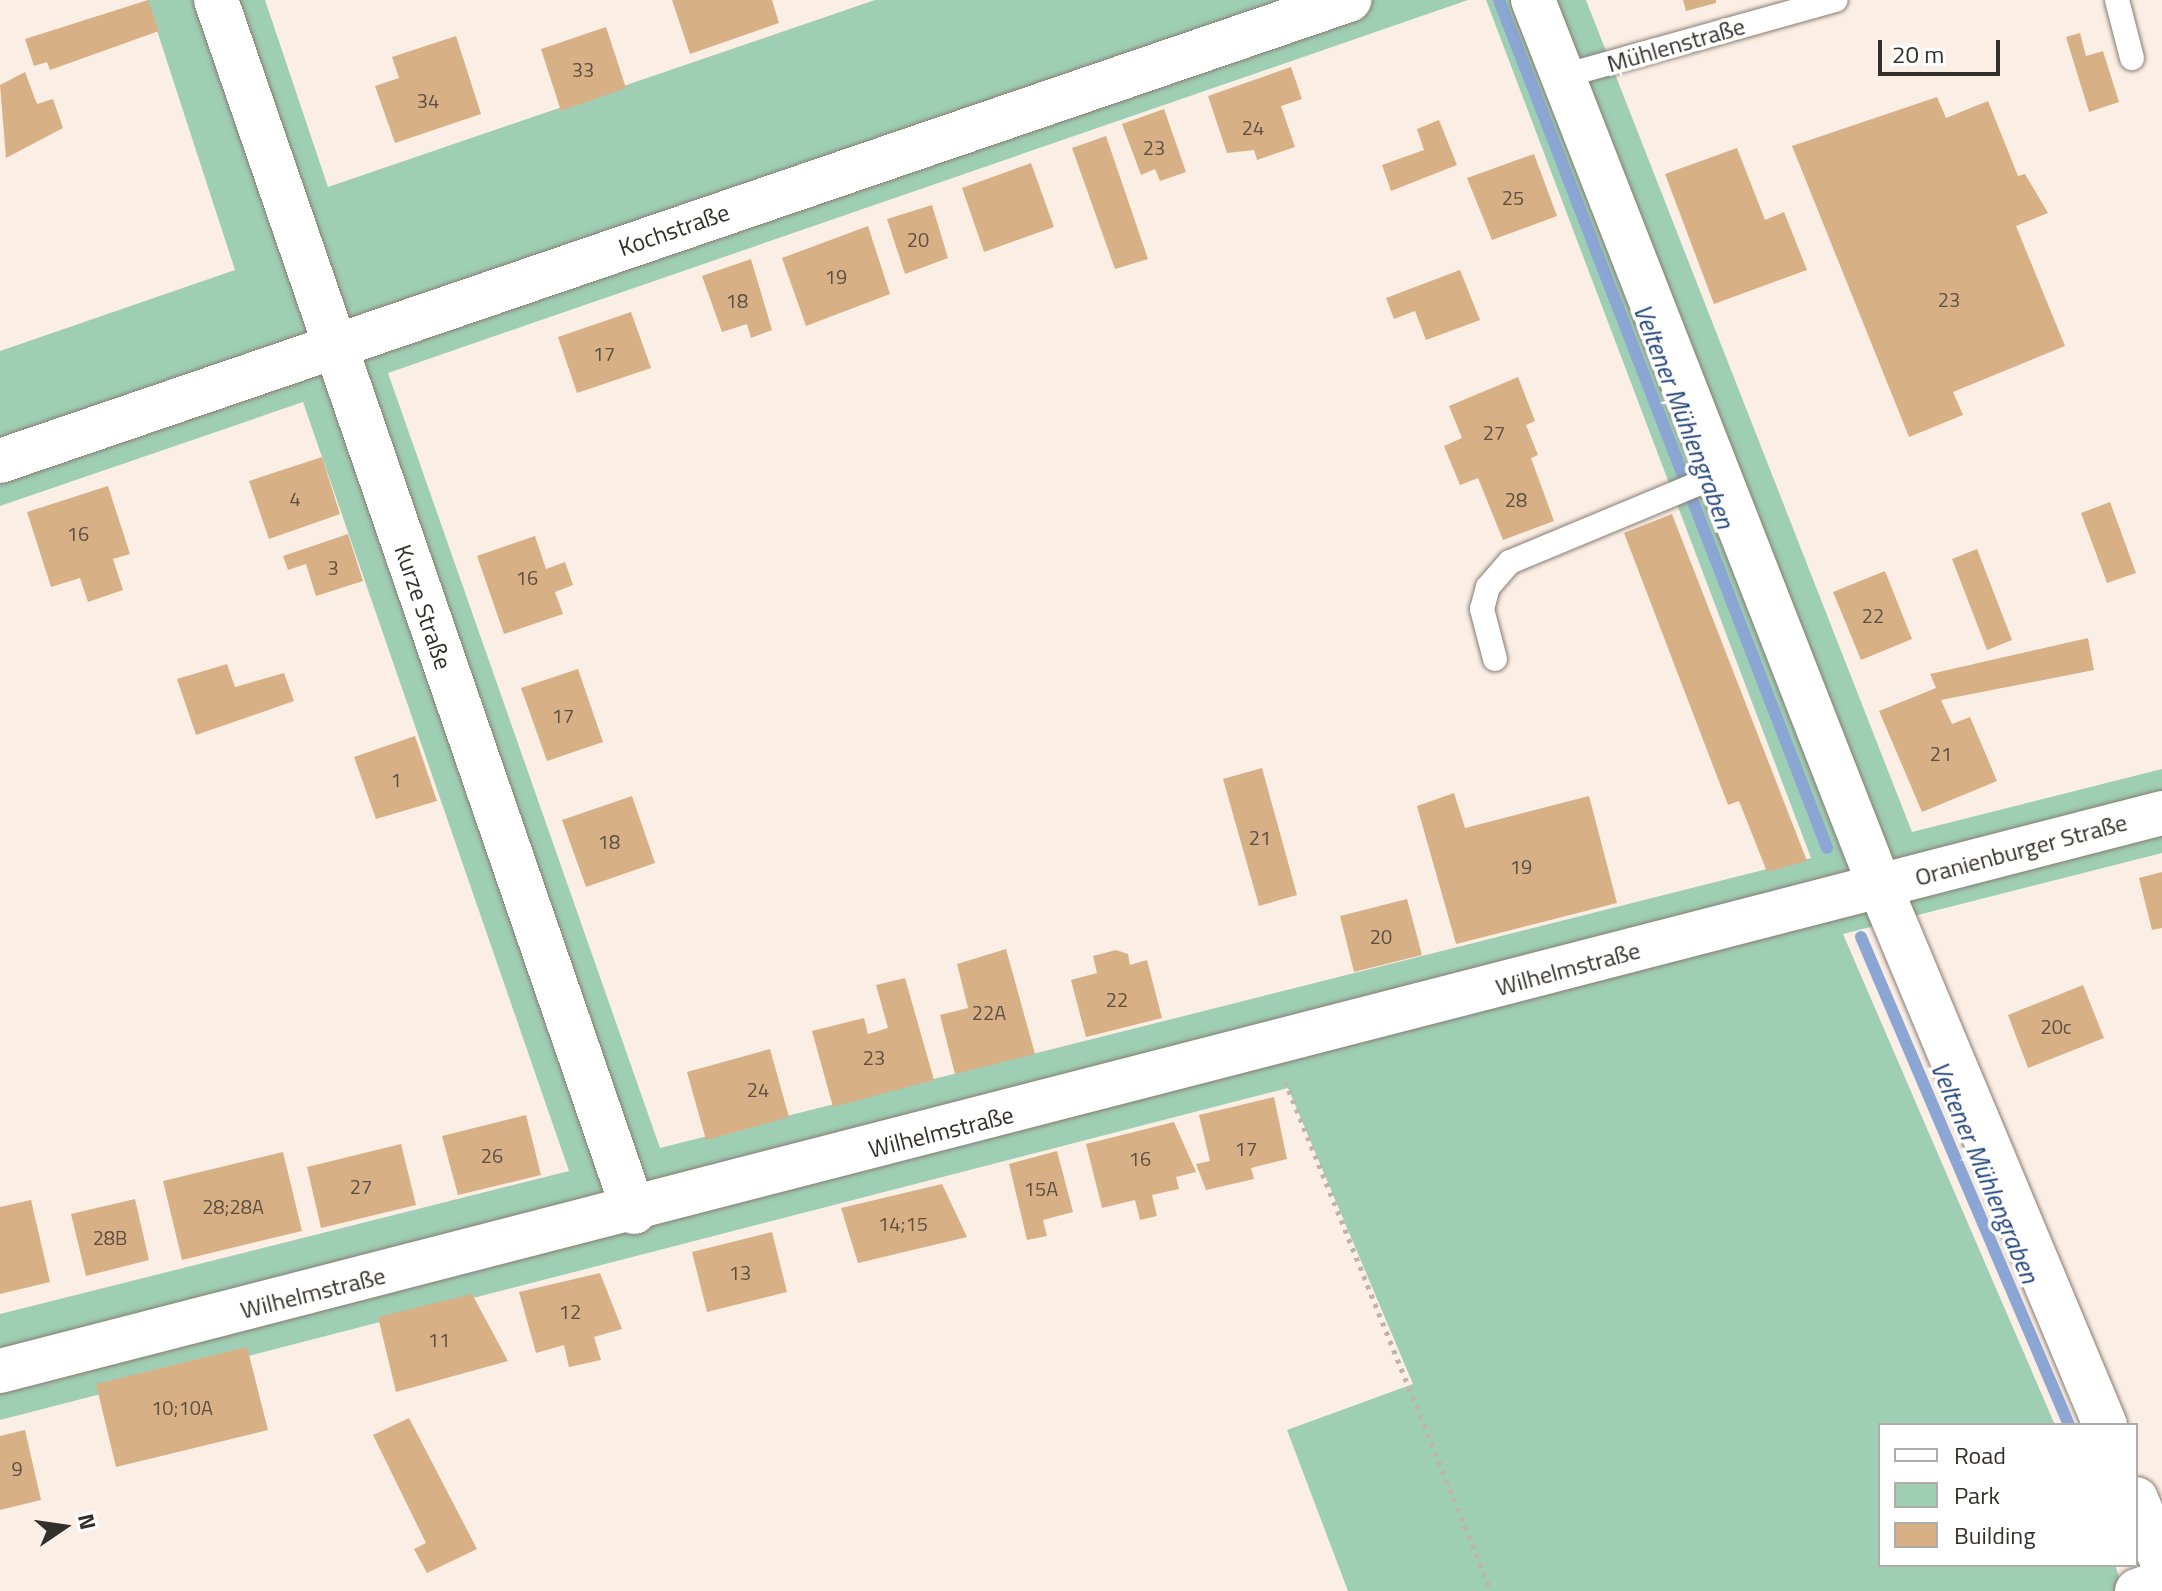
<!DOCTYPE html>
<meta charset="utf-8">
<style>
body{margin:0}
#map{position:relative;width:2162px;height:1591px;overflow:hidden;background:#fbefe5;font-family:"Titillium Web",sans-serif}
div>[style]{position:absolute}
.green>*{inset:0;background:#9eceb4}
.stream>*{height:12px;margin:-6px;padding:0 6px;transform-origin:6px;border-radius:6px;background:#8ba6d3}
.building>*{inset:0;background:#d8b086}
.path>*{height:5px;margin-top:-2.5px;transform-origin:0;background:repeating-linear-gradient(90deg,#beb4ac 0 4px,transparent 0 10px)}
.roads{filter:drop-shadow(0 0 2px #867b72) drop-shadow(0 0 2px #867b72)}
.service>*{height:24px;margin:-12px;padding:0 12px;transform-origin:12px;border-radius:12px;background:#fff}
.minor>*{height:44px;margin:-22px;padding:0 22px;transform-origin:22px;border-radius:22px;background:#fff}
.tertiary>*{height:44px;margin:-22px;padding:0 22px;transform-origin:22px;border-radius:22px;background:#fff}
span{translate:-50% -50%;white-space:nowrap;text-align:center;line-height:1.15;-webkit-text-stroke:7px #fff;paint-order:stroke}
.number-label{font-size:20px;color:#5c4f42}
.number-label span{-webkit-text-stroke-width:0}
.street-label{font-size:24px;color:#332f2b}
.water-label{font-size:26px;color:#23447c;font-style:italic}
.legend{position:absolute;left:1878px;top:1423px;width:260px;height:144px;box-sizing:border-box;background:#fff;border:2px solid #adacaa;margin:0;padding:10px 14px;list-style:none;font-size:24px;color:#332f2b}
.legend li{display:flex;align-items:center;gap:16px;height:40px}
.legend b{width:40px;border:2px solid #adacaa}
.north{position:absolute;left:24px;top:1487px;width:80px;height:80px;-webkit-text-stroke:6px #fff;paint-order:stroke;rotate:77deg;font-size:22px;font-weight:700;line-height:32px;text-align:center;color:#332f2b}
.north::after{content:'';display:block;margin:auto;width:28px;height:36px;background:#332f2b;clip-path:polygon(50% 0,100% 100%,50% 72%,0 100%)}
.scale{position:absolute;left:1878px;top:40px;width:122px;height:36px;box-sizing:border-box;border:4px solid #332f2b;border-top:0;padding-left:10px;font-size:24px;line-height:28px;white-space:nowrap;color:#332f2b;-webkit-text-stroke:6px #fff;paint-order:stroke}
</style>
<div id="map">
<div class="green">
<div style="clip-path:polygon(147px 0,265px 0,328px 187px,875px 0,1468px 0,388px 373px,660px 1148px,1811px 858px,1486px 0,1586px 0,1912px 832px,2162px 769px,2162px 853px,1843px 934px,2055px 1425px,1880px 1425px,1880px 1565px,2115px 1565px,2124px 1591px,1348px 1591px,1287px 1430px,1413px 1384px,1288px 1088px,0 1420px,0 1314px,569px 1171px,303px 402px,0 506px,0 351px,235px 270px)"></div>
</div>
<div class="stream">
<div style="left:1499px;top:0;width:909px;rotate:68.85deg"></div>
<div style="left:1861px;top:937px;width:530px;rotate:66.91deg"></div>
</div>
<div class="building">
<div style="clip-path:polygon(148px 0,159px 31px,50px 70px,47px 62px,34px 66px,25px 39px)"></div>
<div style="clip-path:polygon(672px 0,772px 0,779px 23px,690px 54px)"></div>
<div style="clip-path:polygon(1683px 0,1716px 0,1716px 3px,1686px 11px)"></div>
<div style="clip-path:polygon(606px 27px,626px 88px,561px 111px,541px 49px)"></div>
<div style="clip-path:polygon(2080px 33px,2086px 56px,2103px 51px,2119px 102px,2089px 112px,2066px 37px)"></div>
<div style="clip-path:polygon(456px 36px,481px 114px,395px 143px,375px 86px,399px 78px,392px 57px)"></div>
<div style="clip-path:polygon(1291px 67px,1302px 99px,1281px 106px,1295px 147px,1257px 160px,1254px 150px,1227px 153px,1208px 96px)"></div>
<div style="clip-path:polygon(25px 72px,37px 104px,53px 99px,63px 128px,6px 158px,0 85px)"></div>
<div style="clip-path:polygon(1937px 97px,1946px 118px,1988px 101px,2018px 176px,2025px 174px,2048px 213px,2016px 226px,2065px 346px,1953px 392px,1963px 415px,1909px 437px,1792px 146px)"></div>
<div style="clip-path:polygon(1164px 109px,1186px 172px,1160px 181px,1155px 169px,1141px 175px,1122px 124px)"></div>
<div style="clip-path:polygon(1439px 120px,1457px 165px,1391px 191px,1382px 165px,1424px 150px,1417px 129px)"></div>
<div style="clip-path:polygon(1106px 136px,1148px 259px,1115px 269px,1072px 148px)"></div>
<div style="clip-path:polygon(1737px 148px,1765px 220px,1784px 212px,1807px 270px,1714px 304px,1665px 174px)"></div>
<div style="clip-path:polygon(1534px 154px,1557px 216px,1492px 240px,1467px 178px)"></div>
<div style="clip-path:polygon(1031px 163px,1054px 227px,984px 252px,962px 188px)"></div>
<div style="clip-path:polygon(932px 205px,948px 258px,905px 274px,887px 219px)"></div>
<div style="clip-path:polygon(868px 226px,890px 294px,806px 326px,782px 258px)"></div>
<div style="clip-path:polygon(751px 259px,772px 330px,751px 338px,747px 324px,722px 332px,702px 276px)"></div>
<div style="clip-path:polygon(1460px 270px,1480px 320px,1426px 340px,1415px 311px,1394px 319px,1386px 298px)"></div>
<div style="clip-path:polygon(631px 312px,651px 368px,577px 393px,558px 337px)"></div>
<div style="clip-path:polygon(1518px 377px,1535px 421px,1526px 425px,1538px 455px,1531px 458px,1554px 521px,1503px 540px,1478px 478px,1460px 485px,1444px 446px,1462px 438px,1449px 406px)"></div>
<div style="clip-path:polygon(322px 457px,340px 514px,269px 539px,249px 481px)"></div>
<div style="clip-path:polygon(108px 486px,130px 554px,113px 559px,123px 590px,88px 602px,80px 578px,51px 587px,27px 512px)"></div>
<div style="clip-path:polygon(2110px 502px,2136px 573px,2107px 583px,2081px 513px)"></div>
<div style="clip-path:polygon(1672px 514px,1807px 861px,1767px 872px,1739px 801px,1728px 805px,1624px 533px)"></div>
<div style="clip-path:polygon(348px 534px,363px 581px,316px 596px,306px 564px,288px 570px,283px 556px)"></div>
<div style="clip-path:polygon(535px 536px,546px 569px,565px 562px,573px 585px,555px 592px,563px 614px,504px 634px,477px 556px)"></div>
<div style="clip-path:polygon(1977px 549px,2012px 640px,1987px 650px,1952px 559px)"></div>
<div style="clip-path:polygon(1885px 571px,1912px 639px,1861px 660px,1833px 592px)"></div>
<div style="clip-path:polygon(2088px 638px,2094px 670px,1941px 700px,1952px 724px,1970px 717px,1997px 781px,1922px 812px,1879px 711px,1936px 688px,1930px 674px)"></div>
<div style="clip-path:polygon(227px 664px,235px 687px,284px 673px,294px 701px,196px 735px,177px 679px)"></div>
<div style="clip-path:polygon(578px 669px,603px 742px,547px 761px,521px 688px)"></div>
<div style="clip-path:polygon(415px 736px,437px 801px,376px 819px,354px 757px)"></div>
<div style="clip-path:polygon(1262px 768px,1297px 895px,1259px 906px,1223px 779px)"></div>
<div style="clip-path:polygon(1454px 793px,1465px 828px,1589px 796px,1617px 903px,1456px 944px,1417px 806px)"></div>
<div style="clip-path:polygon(632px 796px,655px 863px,586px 887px,562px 820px)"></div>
<div style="clip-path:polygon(2162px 872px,2162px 928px,2152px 930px,2139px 878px)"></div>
<div style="clip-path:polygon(1407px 899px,1422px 955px,1354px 972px,1340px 916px)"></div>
<div style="clip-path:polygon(1006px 949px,1035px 1054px,955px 1074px,940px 1015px,968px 1008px,957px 964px)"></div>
<div style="clip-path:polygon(1116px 950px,1128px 954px,1130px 965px,1147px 960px,1162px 1018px,1086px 1037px,1071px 980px,1097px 973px,1093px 956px)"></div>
<div style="clip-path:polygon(905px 978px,934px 1080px,833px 1107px,812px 1031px,864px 1018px,868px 1034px,888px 1028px,876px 985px)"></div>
<div style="clip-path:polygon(2083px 985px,2104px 1038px,2028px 1068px,2008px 1015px)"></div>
<div style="clip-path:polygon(770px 1049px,789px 1117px,706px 1140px,687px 1072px)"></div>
<div style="clip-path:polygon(1274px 1097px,1287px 1159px,1251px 1168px,1254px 1179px,1206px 1190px,1196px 1164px,1210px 1161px,1199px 1115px)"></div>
<div style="clip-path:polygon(526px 1115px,541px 1175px,458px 1195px,442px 1136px)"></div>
<div style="clip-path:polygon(1174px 1122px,1196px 1172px,1176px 1177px,1179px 1189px,1152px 1195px,1157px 1216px,1140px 1220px,1135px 1200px,1102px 1208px,1086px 1144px)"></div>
<div style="clip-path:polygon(401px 1144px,416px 1205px,321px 1228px,307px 1167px)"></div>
<div style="clip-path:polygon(1057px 1151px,1073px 1212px,1043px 1220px,1047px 1236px,1027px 1240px,1009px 1164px)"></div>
<div style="clip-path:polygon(283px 1152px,302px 1231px,182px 1260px,163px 1181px)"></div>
<div style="clip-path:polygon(942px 1184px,967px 1237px,858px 1263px,841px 1208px)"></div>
<div style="clip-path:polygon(135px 1199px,149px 1260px,86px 1276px,71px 1214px)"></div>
<div style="clip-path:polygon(31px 1200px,50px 1282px,0 1294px,0 1207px)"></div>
<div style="clip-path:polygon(772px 1232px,787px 1292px,707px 1312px,692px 1252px)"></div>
<div style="clip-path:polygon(600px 1273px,622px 1329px,594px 1337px,601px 1360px,569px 1367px,564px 1345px,536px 1353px,519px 1292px)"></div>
<div style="clip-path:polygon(472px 1294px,508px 1361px,396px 1392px,378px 1317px)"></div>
<div style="clip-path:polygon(247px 1347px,268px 1430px,116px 1467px,96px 1384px)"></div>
<div style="clip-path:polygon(409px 1418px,477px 1549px,427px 1573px,414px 1549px,426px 1543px,373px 1435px)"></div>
<div style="clip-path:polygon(25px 1430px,41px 1500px,0 1510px,0 1436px)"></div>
</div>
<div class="path">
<div style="left:1285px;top:1081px;width:550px;rotate:68.01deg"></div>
</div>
<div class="roads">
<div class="service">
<div style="left:2117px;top:0;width:60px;rotate:75.5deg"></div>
<div style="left:1563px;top:76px;width:283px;rotate:-15.6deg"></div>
<div style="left:1495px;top:659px;width:52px;rotate:-104.6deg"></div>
<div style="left:1482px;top:609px;width:23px;rotate:-75deg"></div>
<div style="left:1488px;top:587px;width:33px;rotate:-49deg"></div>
<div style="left:1510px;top:562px;width:226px;rotate:-22.6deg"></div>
</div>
<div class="minor">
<div style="left:216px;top:0;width:1282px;rotate:70.97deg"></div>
<div style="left:1533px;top:0;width:952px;rotate:68.63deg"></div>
<div style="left:1880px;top:887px;width:583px;rotate:67.3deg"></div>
<div style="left:0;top:461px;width:1426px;rotate:-18.87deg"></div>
<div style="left:2136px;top:1499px;width:67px;rotate:67.2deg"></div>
<div style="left:2137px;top:1591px;width:27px;rotate:-20deg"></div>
</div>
<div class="tertiary">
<div style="left:0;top:1371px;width:2233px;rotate:-14.47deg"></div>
</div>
</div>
<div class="number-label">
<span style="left:583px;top:69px">33</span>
<span style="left:428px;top:100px">34</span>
<span style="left:1253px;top:127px">24</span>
<span style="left:1154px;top:147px">23</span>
<span style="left:1513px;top:197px">25</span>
<span style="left:918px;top:239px">20</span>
<span style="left:836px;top:276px">19</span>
<span style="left:1949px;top:299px">23</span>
<span style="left:737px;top:300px">18</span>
<span style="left:604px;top:353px">17</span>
<span style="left:1494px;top:432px">27</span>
<span style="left:295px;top:498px">4</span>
<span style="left:1516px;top:499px">28</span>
<span style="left:78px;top:533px">16</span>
<span style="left:333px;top:567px">3</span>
<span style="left:527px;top:577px">16</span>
<span style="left:1873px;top:615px">22</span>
<span style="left:563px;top:715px">17</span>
<span style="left:1941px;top:753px">21</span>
<span style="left:396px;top:779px">1</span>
<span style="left:1260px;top:837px">21</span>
<span style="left:609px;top:841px">18</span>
<span style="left:1521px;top:866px">19</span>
<span style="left:1381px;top:936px">20</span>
<span style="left:1117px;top:999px">22</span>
<span style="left:989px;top:1012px">22A</span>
<span style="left:2056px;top:1026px">20c</span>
<span style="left:874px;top:1057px">23</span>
<span style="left:758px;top:1089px">24</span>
<span style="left:1246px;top:1148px">17</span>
<span style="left:492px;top:1155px">26</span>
<span style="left:1140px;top:1158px">16</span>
<span style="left:361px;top:1186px">27</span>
<span style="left:1041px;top:1188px">15A</span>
<span style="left:233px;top:1206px">28;28A</span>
<span style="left:903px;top:1223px">14;15</span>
<span style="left:110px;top:1237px">28B</span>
<span style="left:740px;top:1272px">13</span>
<span style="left:570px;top:1311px">12</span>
<span style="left:439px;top:1339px">11</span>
<span style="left:182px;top:1407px">10;10A</span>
<span style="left:17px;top:1468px">9</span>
</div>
<div class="street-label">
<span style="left:1676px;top:45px;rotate:-16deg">Mühlenstraße</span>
<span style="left:674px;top:230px;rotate:-19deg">Kochstraße</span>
<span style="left:423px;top:607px;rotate:71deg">Kurze Straße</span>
<span style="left:2021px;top:850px;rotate:-15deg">Oranienburger Straße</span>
<span style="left:1568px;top:969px;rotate:-15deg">Wilhelmstraße</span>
<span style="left:941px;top:1132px;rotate:-14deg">Wilhelmstraße</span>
<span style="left:313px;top:1293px;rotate:-14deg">Wilhelmstraße</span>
</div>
<div class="water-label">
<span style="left:1684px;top:416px;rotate:69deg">Veltener Mühlengraben</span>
<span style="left:1985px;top:1172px;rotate:67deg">Veltener Mühlengraben</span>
</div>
<ul class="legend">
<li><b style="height:10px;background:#fff"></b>Road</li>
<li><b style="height:22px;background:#9eceb4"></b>Park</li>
<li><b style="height:22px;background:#d8b086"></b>Building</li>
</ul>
<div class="north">N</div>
<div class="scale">20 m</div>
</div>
